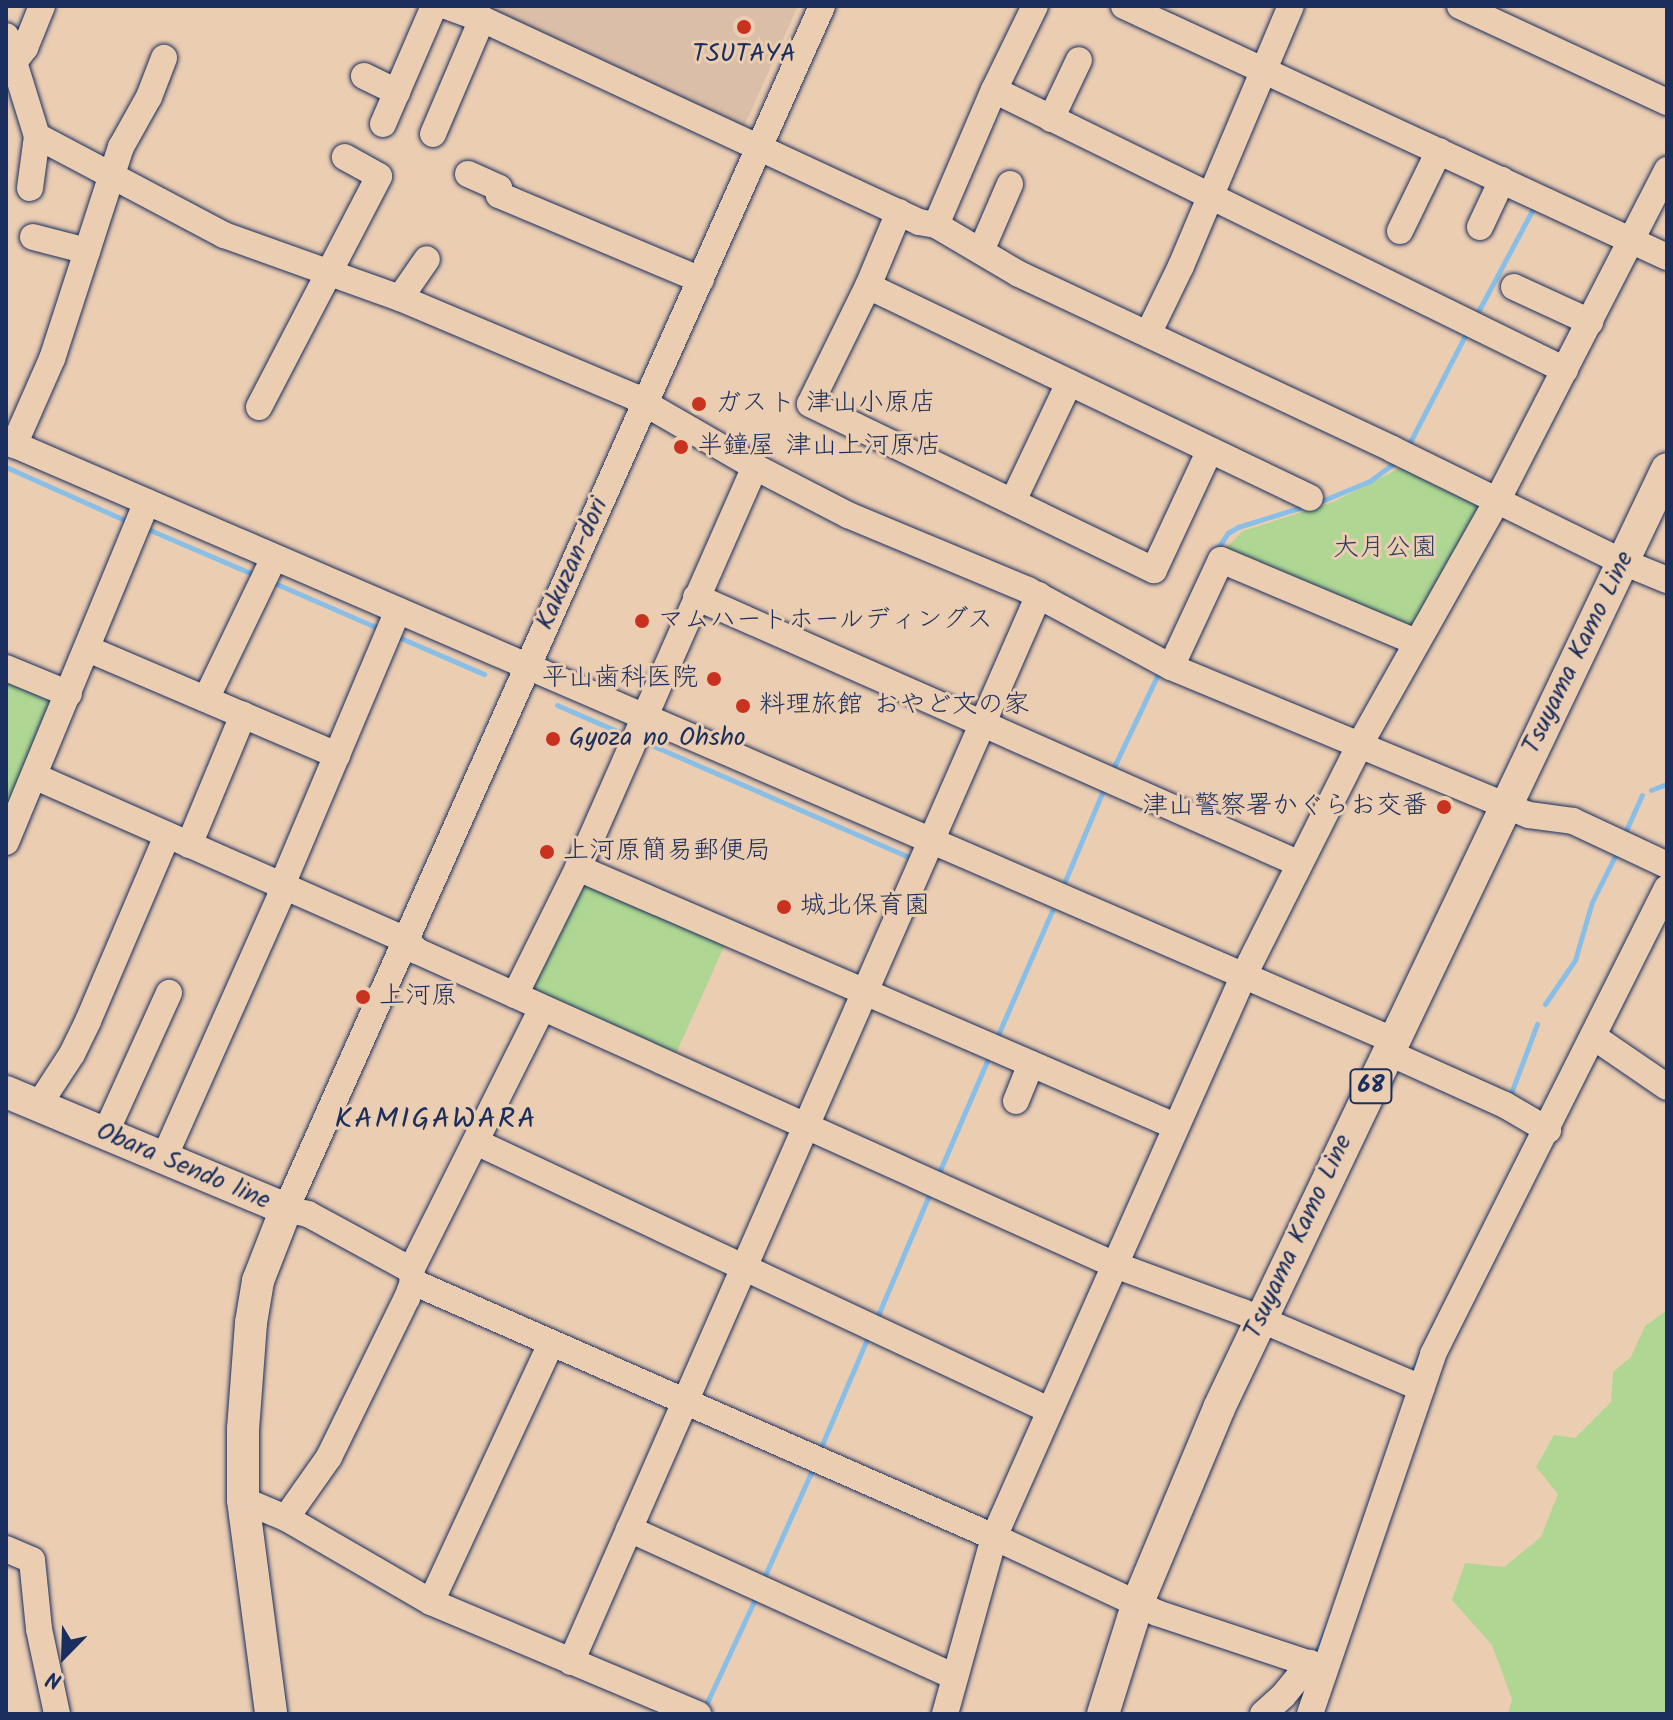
<!DOCTYPE html>
<meta charset="utf-8">
<style>
body{margin:0}
#map{position:relative;width:1673px;height:1720px;overflow:hidden;background:#ebcdb2;font-family:Kalam,"Klee One",sans-serif}
div>[style]{position:absolute}
.built>*{inset:0;background:#dbbea8}
.green>*{inset:0;background:#afd793}
.stream>*{height:5px;margin:-2.5px;padding:0 2.5px;transform-origin:2.5px;border-radius:2.5px;background:#89bfe7}
.roads{filter:drop-shadow(0 0 2px #1b2f5e) drop-shadow(0 0 2px #1b2f5e)}
.minor>*{height:26px;margin:-13px;padding:0 13px;transform-origin:13px;border-radius:13px;background:#ebcdb2}
.major>*{height:32px;margin:-16px;padding:0 16px;transform-origin:16px;border-radius:16px;background:#ebcdb2}
.dots>*{width:22px;height:22px;translate:-50% -50%;box-sizing:border-box;border:4px solid #ebcdb2;border-radius:50%}
span{translate:-50% -50%;white-space:nowrap;text-align:center;line-height:1.15;-webkit-text-stroke:6px #ebcdb2;paint-order:stroke}
.shield-label span{padding:2px 6px;background:#ebcdb2;border:2px solid;border-radius:6px;-webkit-text-stroke-width:0}
.shield-label{font-size:24px;color:#1b2f5e;font-weight:700}
.poi-label{font-size:26px;color:#1b2f5e}
.left{translate:0 -50%;text-align:left}
.right{translate:-100% -50%;text-align:right}
.park-label{font-size:26px;color:#2a4063}
.street-label{font-size:26px;color:#1b2f5e}
.quarter-label{font-size:30px;color:#1b2f5e;letter-spacing:2px}
.frame{position:absolute;inset:0;border:8px solid #1b2f5e;pointer-events:none}
.north{position:absolute;left:24px;top:1616px;width:80px;height:80px;-webkit-text-stroke:6px #ebcdb2;paint-order:stroke;rotate:203deg;font-size:22px;font-weight:700;line-height:32px;text-align:center;color:#1b2f5e}
.north::after{content:'';display:block;margin:auto;width:28px;height:36px;background:#1b2f5e;clip-path:polygon(50% 0,100% 100%,50% 72%,0 100%)}
</style>
<div id="map">
<div class="built">
<div style="clip-path:polygon(469px 6px,798px 6px,742px 131px)"></div>
</div>
<div class="green">
<div style="clip-path:polygon(1406px 465px,1485px 509px,1417px 628px,1406px 630px,1223px 551px,1243px 531px,1333px 502px)"></div>
<div style="clip-path:polygon(6px 681px,55px 703px,6px 821px)"></div>
<div style="clip-path:polygon(582px 881px,726px 942px,675px 1056px,533px 993px,530px 979px)"></div>
<div style="clip-path:polygon(1667px 1310px,1667px 1714px,1508px 1714px,1512px 1699px,1492px 1645px,1452px 1600px,1465px 1563px,1504px 1567px,1541px 1537px,1558px 1494px,1536px 1467px,1554px 1435px,1575px 1438px,1611px 1402px,1613px 1372px,1631px 1357px,1645px 1326px)"></div>
</div>
<div class="stream">
<div style="left:1479px;top:310px;width:119px;rotate:-61.9deg"></div>
<div style="left:1408px;top:446px;width:131px;rotate:-62.7deg"></div>
<div style="left:6px;top:467px;width:133px;rotate:24.1deg"></div>
<div style="left:1319px;top:502px;width:55px;rotate:-22.4deg"></div>
<div style="left:1370px;top:481px;width:35px;rotate:-37deg"></div>
<div style="left:150px;top:530px;width:114px;rotate:23.2deg"></div>
<div style="left:1215px;top:552px;width:23px;rotate:-56deg"></div>
<div style="left:1228px;top:533px;width:12px;rotate:-31deg"></div>
<div style="left:1238px;top:527px;width:70px;rotate:-17.4deg"></div>
<div style="left:272px;top:582px;width:118px;rotate:23.5deg"></div>
<div style="left:396px;top:636px;width:96px;rotate:23.4deg"></div>
<div style="left:557px;top:705px;width:68px;rotate:23.5deg"></div>
<div style="left:649px;top:744px;width:289px;rotate:23.5deg"></div>
<div style="left:1112px;top:771px;width:107px;rotate:-64.6deg"></div>
<div style="left:1651px;top:790px;width:17px;rotate:-21deg"></div>
<div style="left:1623px;top:837px;width:46px;rotate:-65.7deg"></div>
<div style="left:1065px;top:881px;width:103px;rotate:-67.2deg"></div>
<div style="left:1545px;top:1004px;width:53px;rotate:-55.7deg"></div>
<div style="left:1575px;top:960px;width:60px;rotate:-73.7deg"></div>
<div style="left:1592px;top:902px;width:56px;rotate:-63.4deg"></div>
<div style="left:998px;top:1035px;width:135px;rotate:-66.5deg"></div>
<div style="left:1510px;top:1096px;width:77px;rotate:-69.4deg"></div>
<div style="left:938px;top:1175px;width:132px;rotate:-66.7deg"></div>
<div style="left:876px;top:1320px;width:138px;rotate:-67deg"></div>
<div style="left:1412px;top:1373px;width:55px;rotate:-65.3deg"></div>
<div style="left:821px;top:1447px;width:117px;rotate:-66.9deg"></div>
<div style="left:762px;top:1582px;width:123px;rotate:-65.9deg"></div>
<div style="left:1316px;top:1653px;width:38px;rotate:-67deg"></div>
<div style="left:704px;top:1709px;width:126px;rotate:-65.1deg"></div>
</div>
<div class="roads">
<div class="minor">
<div style="left:446px;top:6px;width:38px;rotate:20deg"></div>
<div style="left:482px;top:19px;width:482px;rotate:24.9deg"></div>
<div style="left:919px;top:222px;width:17px;rotate:10deg"></div>
<div style="left:936px;top:225px;width:96px;rotate:30.6deg"></div>
<div style="left:1019px;top:274px;width:412px;rotate:25.1deg"></div>
<div style="left:1392px;top:449px;width:257px;rotate:26.1deg"></div>
<div style="left:1623px;top:562px;width:48px;rotate:22.2deg"></div>
<div style="left:1124px;top:6px;width:598px;rotate:24.81deg"></div>
<div style="left:1460px;top:6px;width:228px;rotate:24.9deg"></div>
<div style="left:6px;top:36px;width:105px;rotate:72.8deg"></div>
<div style="left:37px;top:136px;width:212px;rotate:27.9deg"></div>
<div style="left:224px;top:235px;width:187px;rotate:19.7deg"></div>
<div style="left:400px;top:298px;width:254px;rotate:22.9deg"></div>
<div style="left:634px;top:397px;width:140px;rotate:30deg"></div>
<div style="left:755px;top:467px;width:105px;rotate:27.3deg"></div>
<div style="left:848px;top:515px;width:195px;rotate:22.6deg"></div>
<div style="left:1028px;top:590px;width:162px;rotate:28.3deg"></div>
<div style="left:1171px;top:667px;width:387px;rotate:22.5deg"></div>
<div style="left:1529px;top:815px;width:44px;rotate:7.8deg"></div>
<div style="left:1573px;top:821px;width:104px;rotate:25.1deg"></div>
<div style="left:14px;top:62px;width:18px;rotate:-52deg"></div>
<div style="left:25px;top:48px;width:45px;rotate:-68deg"></div>
<div style="left:364px;top:76px;width:37px;rotate:26deg"></div>
<div style="left:994px;top:90px;width:636px;rotate:26.12deg"></div>
<div style="left:1051px;top:119px;width:65px;rotate:-64.6deg"></div>
<div style="left:383px;top:124px;width:129px;rotate:-66.6deg"></div>
<div style="left:433px;top:134px;width:125px;rotate:-66.9deg"></div>
<div style="left:468px;top:174px;width:34px;rotate:24deg"></div>
<div style="left:499px;top:188px;width:7px;rotate:90deg"></div>
<div style="left:499px;top:195px;width:219px;rotate:22.8deg"></div>
<div style="left:30px;top:188px;width:52px;rotate:-82.3deg"></div>
<div style="left:899px;top:212px;width:80px;rotate:112.7deg"></div>
<div style="left:868px;top:286px;width:131px;rotate:116.2deg"></div>
<div style="left:810px;top:404px;width:382px;rotate:25.8deg"></div>
<div style="left:1154px;top:570px;width:132px;rotate:-65deg"></div>
<div style="left:936px;top:225px;width:147px;rotate:-66.8deg"></div>
<div style="left:994px;top:90px;width:93px;rotate:-64deg"></div>
<div style="left:1480px;top:227px;width:52px;rotate:-64.9deg"></div>
<div style="left:1400px;top:231px;width:89px;rotate:-64deg"></div>
<div style="left:33px;top:237px;width:56px;rotate:14.5deg"></div>
<div style="left:981px;top:251px;width:73px;rotate:-66.6deg"></div>
<div style="left:868px;top:286px;width:490px;rotate:25.6deg"></div>
<div style="left:1514px;top:287px;width:84px;rotate:24.7deg"></div>
<div style="left:400px;top:298px;width:47px;rotate:-55.3deg"></div>
<div style="left:1148px;top:334px;width:76px;rotate:-64.1deg"></div>
<div style="left:1181px;top:266px;width:282px;rotate:-67.1deg"></div>
<div style="left:259px;top:407px;width:260px;rotate:-62.5deg"></div>
<div style="left:379px;top:176px;width:39px;rotate:-151deg"></div>
<div style="left:6px;top:441px;width:1511px;rotate:23.36deg"></div>
<div style="left:14px;top:445px;width:94px;rotate:-66.2deg"></div>
<div style="left:52px;top:359px;width:223px;rotate:-72deg"></div>
<div style="left:121px;top:147px;width:57px;rotate:-60.8deg"></div>
<div style="left:149px;top:97px;width:42px;rotate:-69deg"></div>
<div style="left:1013px;top:501px;width:131px;rotate:-64.6deg"></div>
<div style="left:696px;top:597px;width:660px;rotate:23.85deg"></div>
<div style="left:88px;top:649px;width:271px;rotate:23.1deg"></div>
<div style="left:1171px;top:667px;width:118px;rotate:-65deg"></div>
<div style="left:1221px;top:560px;width:212px;rotate:22.8deg"></div>
<div style="left:6px;top:668px;width:68px;rotate:22.4deg"></div>
<div style="left:206px;top:699px;width:157px;rotate:-64.3deg"></div>
<div style="left:34px;top:776px;width:407px;rotate:23.8deg"></div>
<div style="left:406px;top:940px;width:16px;rotate:45deg"></div>
<div style="left:417px;top:951px;width:765px;rotate:24.22deg"></div>
<div style="left:1115px;top:1265px;width:136px;rotate:20.2deg"></div>
<div style="left:1243px;top:1312px;width:194px;rotate:23.1deg"></div>
<div style="left:6px;top:842px;width:368px;rotate:-67.5deg"></div>
<div style="left:189px;top:845px;width:141px;rotate:-67.4deg"></div>
<div style="left:578px;top:868px;width:650px;rotate:23.37deg"></div>
<div style="left:515px;top:995px;width:142px;rotate:-63.6deg"></div>
<div style="left:578px;top:868px;width:438px;rotate:-66.2deg"></div>
<div style="left:1594px;top:1037px;width:88px;rotate:34.4deg"></div>
<div style="left:1387px;top:1052px;width:129px;rotate:24.2deg"></div>
<div style="left:1505px;top:1105px;width:50px;rotate:30.2deg"></div>
<div style="left:1016px;top:1101px;width:40px;rotate:-68deg"></div>
<div style="left:38px;top:1106px;width:62px;rotate:-56.8deg"></div>
<div style="left:72px;top:1054px;width:37px;rotate:-64deg"></div>
<div style="left:88px;top:1021px;width:201px;rotate:-66.9deg"></div>
<div style="left:105px;top:1134px;width:155px;rotate:-65.6deg"></div>
<div style="left:476px;top:1142px;width:633px;rotate:25.07deg"></div>
<div style="left:163px;top:1160px;width:288px;rotate:-66deg"></div>
<div style="left:280px;top:897px;width:12px;rotate:-81deg"></div>
<div style="left:282px;top:885px;width:298px;rotate:-67.1deg"></div>
<div style="left:411px;top:1270px;width:117px;rotate:-151.5deg"></div>
<div style="left:308px;top:1214px;width:23px;rotate:-167deg"></div>
<div style="left:286px;top:1209px;width:1317px;rotate:-65.98deg"></div>
<div style="left:413px;top:1282px;width:634px;rotate:23.7deg"></div>
<div style="left:994px;top:1537px;width:180px;rotate:25deg"></div>
<div style="left:1157px;top:1613px;width:177px;rotate:18.4deg"></div>
<div style="left:243px;top:1500px;width:47px;rotate:22.7deg"></div>
<div style="left:286px;top:1518px;width:168px;rotate:30.1deg"></div>
<div style="left:431px;top:1602px;width:290px;rotate:22.8deg"></div>
<div style="left:286px;top:1518px;width:75px;rotate:-54.8deg"></div>
<div style="left:329px;top:1457px;width:177px;rotate:-63.9deg"></div>
<div style="left:407px;top:1298px;width:17px;rotate:-69deg"></div>
<div style="left:413px;top:1282px;width:12px;rotate:-99deg"></div>
<div style="left:411px;top:1270px;width:293px;rotate:-63.4deg"></div>
<div style="left:629px;top:1529px;width:358px;rotate:24.4deg"></div>
<div style="left:6px;top:1549px;width:28px;rotate:23deg"></div>
<div style="left:32px;top:1560px;width:69px;rotate:84.2deg"></div>
<div style="left:39px;top:1629px;width:87px;rotate:78deg"></div>
<div style="left:431px;top:1602px;width:285px;rotate:-65.1deg"></div>
<div style="left:571px;top:1662px;width:1165px;rotate:-66.32deg"></div>
<div style="left:945px;top:1714px;width:184px;rotate:-74.5deg"></div>
<div style="left:994px;top:1537px;width:615px;rotate:-66.02deg"></div>
<div style="left:1244px;top:975px;width:258px;rotate:-63.3deg"></div>
<div style="left:1360px;top:744px;width:281px;rotate:-60.6deg"></div>
<div style="left:1498px;top:499px;width:370px;rotate:-62.8deg"></div>
<div style="left:1263px;top:1714px;width:27px;rotate:-42deg"></div>
<div style="left:1283px;top:1696px;width:43px;rotate:-50.7deg"></div>
<div style="left:1310px;top:1714px;width:380px;rotate:-71.1deg"></div>
<div style="left:1433px;top:1354px;width:521px;rotate:-63.34deg"></div>
</div>
<div class="major">
<div style="left:6px;top:1092px;width:303px;rotate:22.7deg"></div>
<div style="left:286px;top:1209px;width:77px;rotate:111.3deg"></div>
<div style="left:258px;top:1281px;width:43px;rotate:99.5deg"></div>
<div style="left:251px;top:1323px;width:106px;rotate:94.3deg"></div>
<div style="left:243px;top:1429px;width:71px;rotate:90deg"></div>
<div style="left:243px;top:1500px;width:216px;rotate:82.5deg"></div>
<div style="left:1103px;top:1714px;width:117px;rotate:-72.6deg"></div>
<div style="left:1138px;top:1602px;width:210px;rotate:-67.3deg"></div>
<div style="left:1219px;top:1408px;width:1040px;rotate:-64.49deg"></div>
</div>
</div>
<div class="dots">
<div style="left:744px;top:27px;background:#c8321e"></div>
<div style="left:699px;top:404px;background:#c8321e"></div>
<div style="left:681px;top:447px;background:#c8321e"></div>
<div style="left:642px;top:621px;background:#c8321e"></div>
<div style="left:714px;top:679px;background:#c8321e"></div>
<div style="left:743px;top:706px;background:#c8321e"></div>
<div style="left:553px;top:739px;background:#c8321e"></div>
<div style="left:1444px;top:807px;background:#c8321e"></div>
<div style="left:547px;top:852px;background:#c8321e"></div>
<div style="left:784px;top:907px;background:#c8321e"></div>
<div style="left:363px;top:997px;background:#c8321e"></div>
</div>
<div class="shield-label">
<span style="left:1371px;top:1086px">68</span>
</div>
<div class="poi-label">
<span style="left:744px;top:55px">TSUTAYA</span>
<span class="left" style="left:715px;top:404px">ガスト 津山小原店</span>
<span class="left" style="left:697px;top:447px">半鐘屋 津山上河原店</span>
<span class="left" style="left:658px;top:621px">マムハートホールディングス</span>
<span class="right" style="left:698px;top:679px">平山歯科医院</span>
<span class="left" style="left:759px;top:706px">料理旅館 おやど文の家</span>
<span class="left" style="left:569px;top:739px">Gyoza no Ohsho</span>
<span class="right" style="left:1428px;top:807px">津山警察署かぐらお交番</span>
<span class="left" style="left:563px;top:852px">上河原簡易郵便局</span>
<span class="left" style="left:800px;top:907px">城北保育園</span>
<span class="left" style="left:379px;top:997px">上河原</span>
</div>
<div class="park-label">
<span style="left:1385px;top:549px">大月公園</span>
</div>
<div class="street-label">
<span style="left:573px;top:564px;rotate:-66deg">Kakuzan-dori</span>
<span style="left:1579px;top:653px;rotate:-64deg">Tsuyama Kamo Line</span>
<span style="left:183px;top:1167px;rotate:23deg">Obara Sendo line</span>
<span style="left:1299px;top:1237px;rotate:-65deg">Tsuyama Kamo Line</span>
</div>
<div class="quarter-label">
<span style="left:436px;top:1120px">KAMIGAWARA</span>
</div>
<div class="frame"></div>
<div class="north">N</div>
</div>
